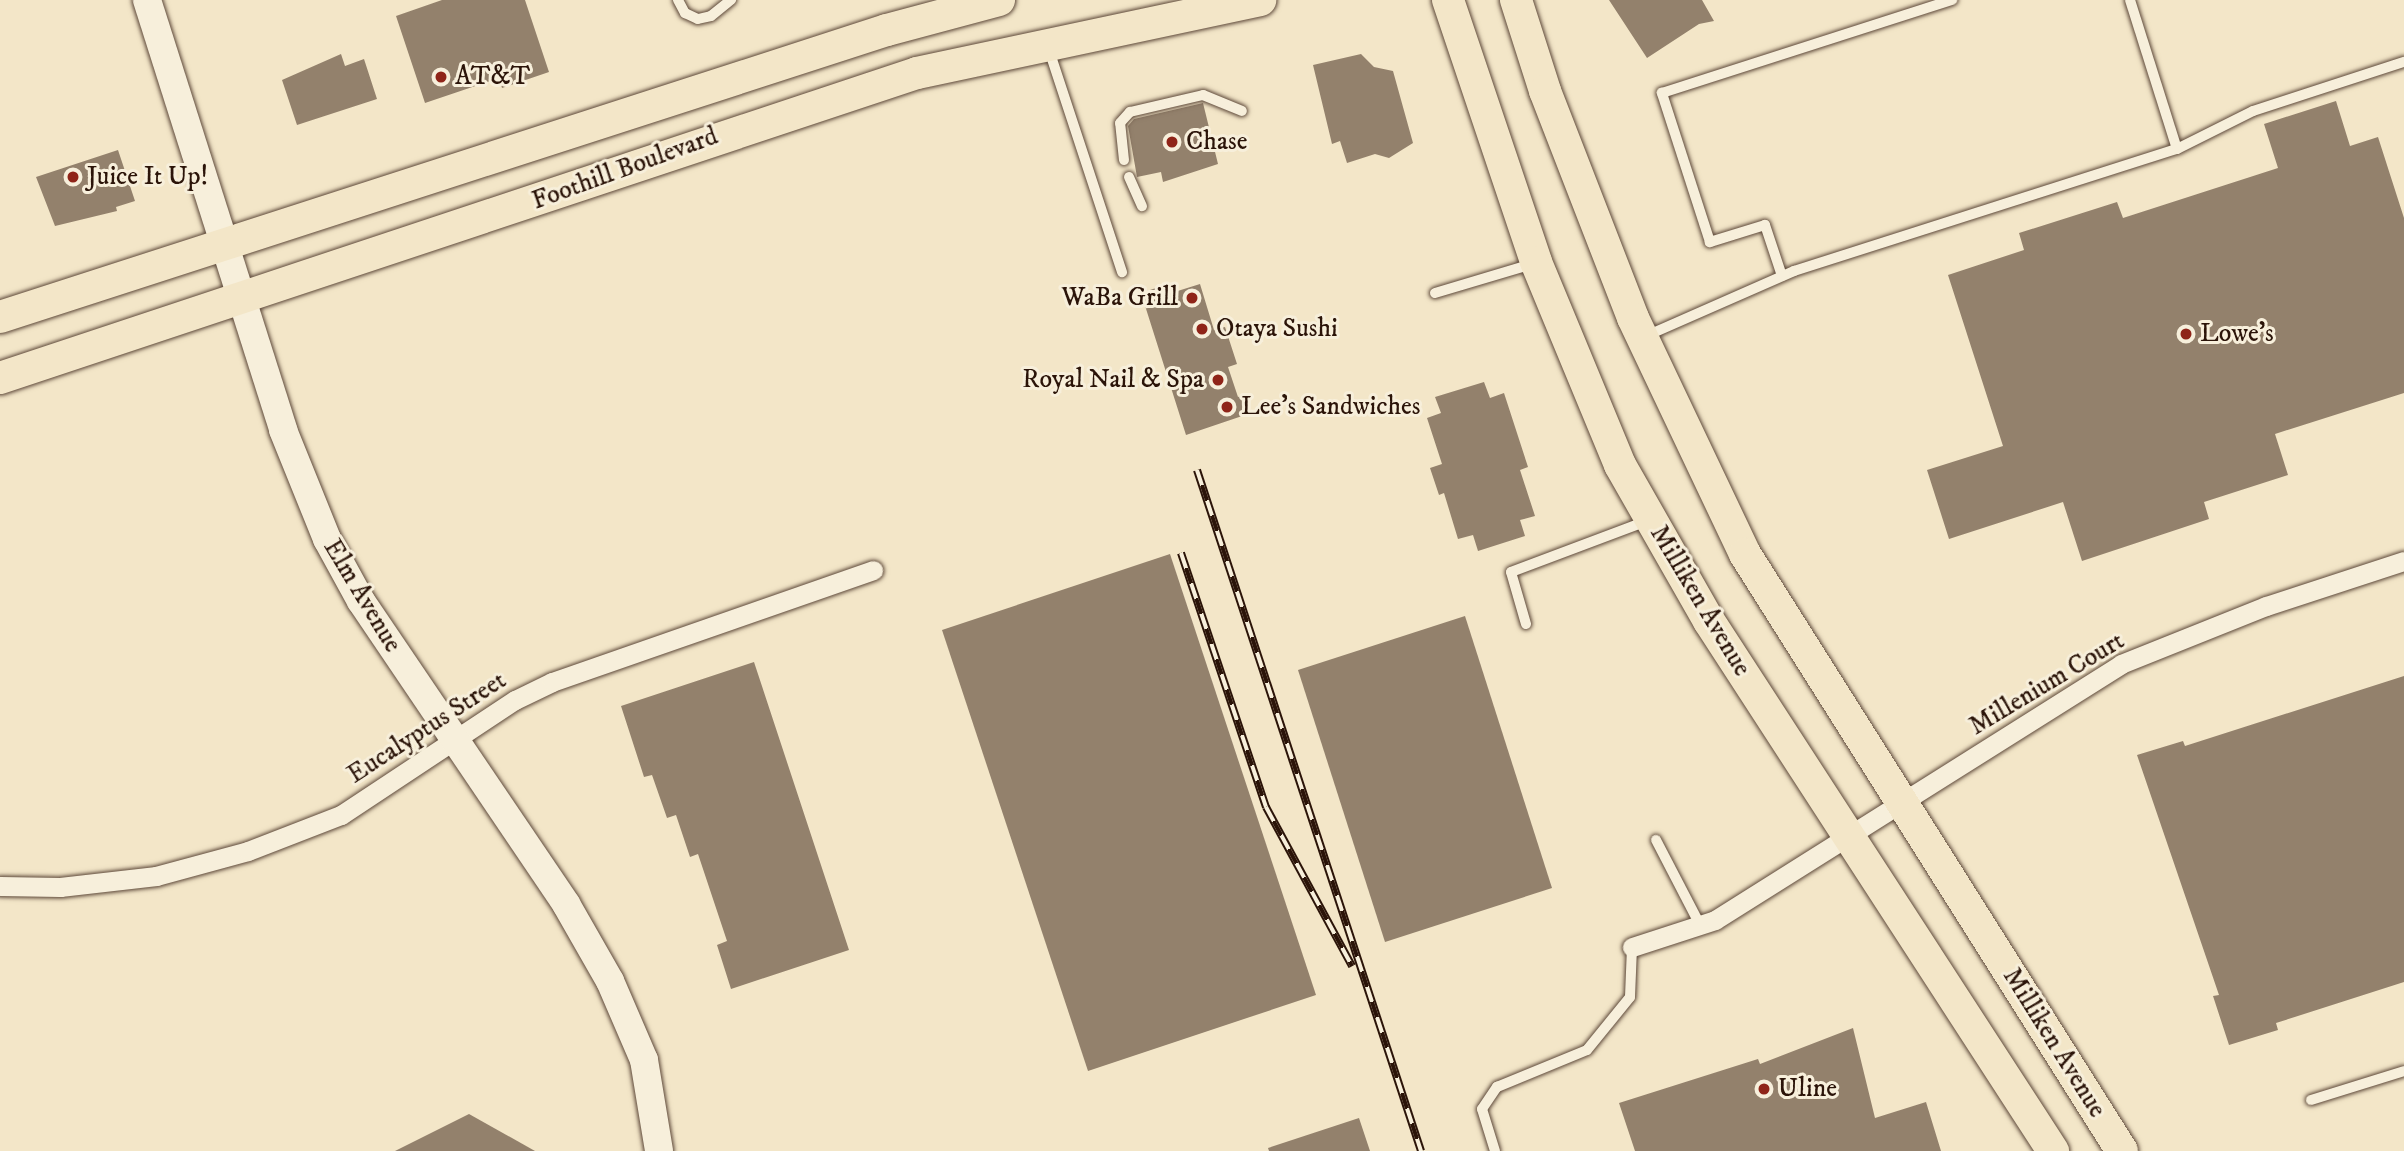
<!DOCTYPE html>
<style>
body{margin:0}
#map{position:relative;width:2404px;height:1151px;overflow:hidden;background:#f3e6c8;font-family:"IM FELL DW Pica",serif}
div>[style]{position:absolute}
.building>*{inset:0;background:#93816c}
.roads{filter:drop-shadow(0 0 2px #5d4839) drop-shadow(0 0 2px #5d4839)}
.lane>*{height:10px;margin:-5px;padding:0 5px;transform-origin:5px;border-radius:5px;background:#f7efdb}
.street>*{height:19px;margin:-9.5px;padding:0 9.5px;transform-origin:9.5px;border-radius:9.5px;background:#f7efdb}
.secondary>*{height:28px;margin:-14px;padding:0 14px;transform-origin:14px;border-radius:14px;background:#f7efdb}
.primary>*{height:32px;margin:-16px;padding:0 16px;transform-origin:16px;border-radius:16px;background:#f3e6c8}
.rail>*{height:8px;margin-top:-4px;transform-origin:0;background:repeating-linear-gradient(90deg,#f7efdb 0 16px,#2b1409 0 32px);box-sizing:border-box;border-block:2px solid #2b1409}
.dots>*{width:19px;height:19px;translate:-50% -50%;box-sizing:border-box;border:4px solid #f7efdb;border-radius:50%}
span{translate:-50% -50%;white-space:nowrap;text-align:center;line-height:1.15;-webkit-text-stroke:6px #f7efdb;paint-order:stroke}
.poi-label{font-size:26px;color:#2b1409}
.left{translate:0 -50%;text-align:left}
.right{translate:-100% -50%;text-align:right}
.street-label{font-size:26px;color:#2b1409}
</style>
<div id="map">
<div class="building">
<div style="clip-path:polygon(442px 0,525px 0,549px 72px,502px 88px,499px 78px,425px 103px,396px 16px)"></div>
<div style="clip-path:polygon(1609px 0,1702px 0,1714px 21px,1699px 24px,1647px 58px)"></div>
<div style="clip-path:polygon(341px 54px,345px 66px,364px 59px,377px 99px,297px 125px,282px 80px)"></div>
<div style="clip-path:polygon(1361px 54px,1374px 67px,1393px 71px,1413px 143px,1389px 158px,1375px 154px,1347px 163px,1340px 141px,1332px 144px,1313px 65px)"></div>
<div style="clip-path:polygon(2336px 101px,2350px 146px,2378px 137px,2404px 218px,2404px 393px,2275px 434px,2288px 475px,2204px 502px,2209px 519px,2082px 561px,2063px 502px,1949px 539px,1927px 470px,2003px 446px,1948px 275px,2024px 250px,2019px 233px,2117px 202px,2123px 218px,2278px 168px,2264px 124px)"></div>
<div style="clip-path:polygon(1203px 103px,1218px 164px,1163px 182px,1161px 172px,1137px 177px,1128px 126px,1134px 119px)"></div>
<div style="clip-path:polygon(118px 150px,135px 201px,116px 207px,117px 211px,55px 226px,36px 177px)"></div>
<div style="clip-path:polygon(1200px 284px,1214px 330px,1225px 327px,1237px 364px,1228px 367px,1238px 397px,1245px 395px,1251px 413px,1186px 435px,1141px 293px,1165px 285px,1168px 294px)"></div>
<div style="clip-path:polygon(1484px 382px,1490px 398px,1504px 393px,1528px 467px,1520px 470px,1535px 516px,1520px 520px,1525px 536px,1478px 551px,1473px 535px,1458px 539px,1444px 493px,1439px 495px,1430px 468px,1442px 464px,1427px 418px,1441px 413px,1435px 397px)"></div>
<div style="clip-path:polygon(1170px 554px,1316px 995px,1088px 1071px,942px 630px)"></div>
<div style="clip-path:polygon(1465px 616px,1552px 888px,1385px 942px,1298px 670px)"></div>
<div style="clip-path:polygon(754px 662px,849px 950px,731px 989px,717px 945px,727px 941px,698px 854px,690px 857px,676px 815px,667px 818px,652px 775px,644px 777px,621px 706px)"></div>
<div style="clip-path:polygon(2404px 676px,2404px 982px,2276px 1023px,2278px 1030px,2229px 1045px,2213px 996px,2219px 995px,2137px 755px,2183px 741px,2185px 746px)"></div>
<div style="clip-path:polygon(1853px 1028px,1875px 1118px,1926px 1102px,1941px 1151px,1635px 1151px,1619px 1103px,1758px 1059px,1760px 1064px)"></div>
<div style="clip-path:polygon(469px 1114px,535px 1151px,395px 1151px)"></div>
<div style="clip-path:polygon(1359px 1118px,1370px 1151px,1269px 1151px,1268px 1148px)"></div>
</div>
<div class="roads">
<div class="lane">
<div style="left:678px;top:0;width:15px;rotate:62deg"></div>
<div style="left:685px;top:13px;width:14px;rotate:25deg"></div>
<div style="left:698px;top:19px;width:13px;rotate:-13deg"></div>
<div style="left:711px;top:16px;width:26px;rotate:-39deg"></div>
<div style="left:2130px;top:0;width:156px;rotate:72.5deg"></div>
<div style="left:1049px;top:50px;width:234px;rotate:71.8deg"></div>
<div style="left:1124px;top:160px;width:37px;rotate:-96deg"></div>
<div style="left:1120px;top:123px;width:15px;rotate:-48deg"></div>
<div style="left:1130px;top:112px;width:75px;rotate:-13.1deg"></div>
<div style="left:1203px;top:95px;width:42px;rotate:22.3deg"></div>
<div style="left:1129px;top:177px;width:32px;rotate:66deg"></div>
<div style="left:1782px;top:276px;width:54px;rotate:-108.4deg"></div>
<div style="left:1765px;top:225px;width:58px;rotate:162.8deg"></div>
<div style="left:1710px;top:242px;width:157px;rotate:-107.9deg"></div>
<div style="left:1662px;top:93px;width:305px;rotate:-17.8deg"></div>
<div style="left:1435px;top:293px;width:101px;rotate:-16.6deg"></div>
<div style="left:1646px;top:336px;width:162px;rotate:-23.7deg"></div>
<div style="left:1794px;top:271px;width:402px;rotate:-17.7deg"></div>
<div style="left:2177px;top:149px;width:85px;rotate:-26.6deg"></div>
<div style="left:2253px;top:111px;width:159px;rotate:-18deg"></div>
<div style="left:1526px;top:624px;width:54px;rotate:-106.1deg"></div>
<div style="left:1511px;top:572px;width:145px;rotate:-20.6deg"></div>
<div style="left:1656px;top:840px;width:96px;rotate:62.6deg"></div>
<div style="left:2311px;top:1100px;width:97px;rotate:-17.3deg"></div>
<div style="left:1495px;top:1151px;width:44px;rotate:-107.2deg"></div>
<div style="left:1482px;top:1109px;width:27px;rotate:-56deg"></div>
<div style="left:1497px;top:1087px;width:97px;rotate:-22.3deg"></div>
<div style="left:1587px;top:1050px;width:68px;rotate:-50.9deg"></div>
<div style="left:1630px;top:997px;width:50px;rotate:-87.7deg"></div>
</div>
<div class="street">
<div style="left:0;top:886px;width:60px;rotate:1deg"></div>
<div style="left:60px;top:887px;width:97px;rotate:-6.5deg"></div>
<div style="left:156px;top:876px;width:95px;rotate:-15.2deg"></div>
<div style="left:248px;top:851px;width:100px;rotate:-21.2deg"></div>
<div style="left:341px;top:815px;width:209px;rotate:-33.5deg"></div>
<div style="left:515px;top:700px;width:41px;rotate:-25.9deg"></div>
<div style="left:552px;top:682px;width:340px;rotate:-19.2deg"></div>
<div style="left:1632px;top:947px;width:87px;rotate:-18deg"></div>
<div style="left:1715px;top:920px;width:480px;rotate:-32.2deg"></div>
<div style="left:2121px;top:664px;width:156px;rotate:-21.8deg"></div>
<div style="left:2266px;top:606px;width:145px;rotate:-18.1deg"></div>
</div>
<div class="secondary">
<div style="left:147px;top:0;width:451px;rotate:72.4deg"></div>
<div style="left:283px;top:430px;width:118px;rotate:68deg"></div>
<div style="left:327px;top:539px;width:71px;rotate:61.3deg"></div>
<div style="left:361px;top:601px;width:366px;rotate:55.9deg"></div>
<div style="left:566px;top:904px;width:89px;rotate:60.3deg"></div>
<div style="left:610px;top:981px;width:86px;rotate:66.7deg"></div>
<div style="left:644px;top:1060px;width:92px;rotate:80.6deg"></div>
</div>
<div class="primary">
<div style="left:1448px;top:0;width:276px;rotate:71.4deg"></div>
<div style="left:1536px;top:262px;width:220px;rotate:67.5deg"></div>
<div style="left:1620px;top:465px;width:180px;rotate:60.3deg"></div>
<div style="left:1709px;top:621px;width:632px;rotate:57.01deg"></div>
<div style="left:1516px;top:0;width:96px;rotate:72.3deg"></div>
<div style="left:1545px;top:91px;width:243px;rotate:68.8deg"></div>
<div style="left:1633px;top:318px;width:261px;rotate:64.6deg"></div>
<div style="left:1745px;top:554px;width:706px;rotate:57.73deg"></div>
<div style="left:0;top:317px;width:932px;rotate:-17.93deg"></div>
<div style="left:887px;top:30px;width:116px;rotate:-15deg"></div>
<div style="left:0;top:378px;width:966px;rotate:-18.4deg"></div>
<div style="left:917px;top:73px;width:351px;rotate:-12deg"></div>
</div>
</div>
<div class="rail">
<div style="left:1197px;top:470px;width:717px;rotate:71.79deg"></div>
<div style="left:1181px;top:553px;width:268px;rotate:71.5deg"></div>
<div style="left:1266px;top:807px;width:181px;rotate:61.6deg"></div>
</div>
<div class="dots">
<div style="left:441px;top:77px;background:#8f2418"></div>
<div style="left:1172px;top:142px;background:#8f2418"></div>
<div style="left:73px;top:177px;background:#8f2418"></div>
<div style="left:1192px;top:298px;background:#8f2418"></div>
<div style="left:1202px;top:329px;background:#8f2418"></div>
<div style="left:2186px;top:334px;background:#8f2418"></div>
<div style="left:1218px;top:380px;background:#8f2418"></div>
<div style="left:1227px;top:407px;background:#8f2418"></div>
<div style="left:1764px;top:1089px;background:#8f2418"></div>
</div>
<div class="poi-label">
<span class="left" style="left:455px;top:77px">AT&amp;T</span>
<span class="left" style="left:1186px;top:142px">Chase</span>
<span class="left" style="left:87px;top:177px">Juice It Up!</span>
<span class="right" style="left:1178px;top:298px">WaBa Grill</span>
<span class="left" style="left:1216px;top:329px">Otaya Sushi</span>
<span class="left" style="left:2200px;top:334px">Lowe's</span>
<span class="right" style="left:1204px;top:380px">Royal Nail &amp; Spa</span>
<span class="left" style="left:1241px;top:407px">Lee's Sandwiches</span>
<span class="left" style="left:1778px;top:1089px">Uline</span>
</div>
<div class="street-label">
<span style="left:625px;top:169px;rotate:-20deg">Foothill Boulevard</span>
<span style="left:362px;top:596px;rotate:59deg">Elm Avenue</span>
<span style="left:1700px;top:601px;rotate:59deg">Milliken Avenue</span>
<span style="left:2047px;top:684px;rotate:-31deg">Millenium Court</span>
<span style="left:427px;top:728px;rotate:-33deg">Eucalyptus Street</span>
<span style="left:2054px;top:1043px;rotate:58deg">Milliken Avenue</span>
</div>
</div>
